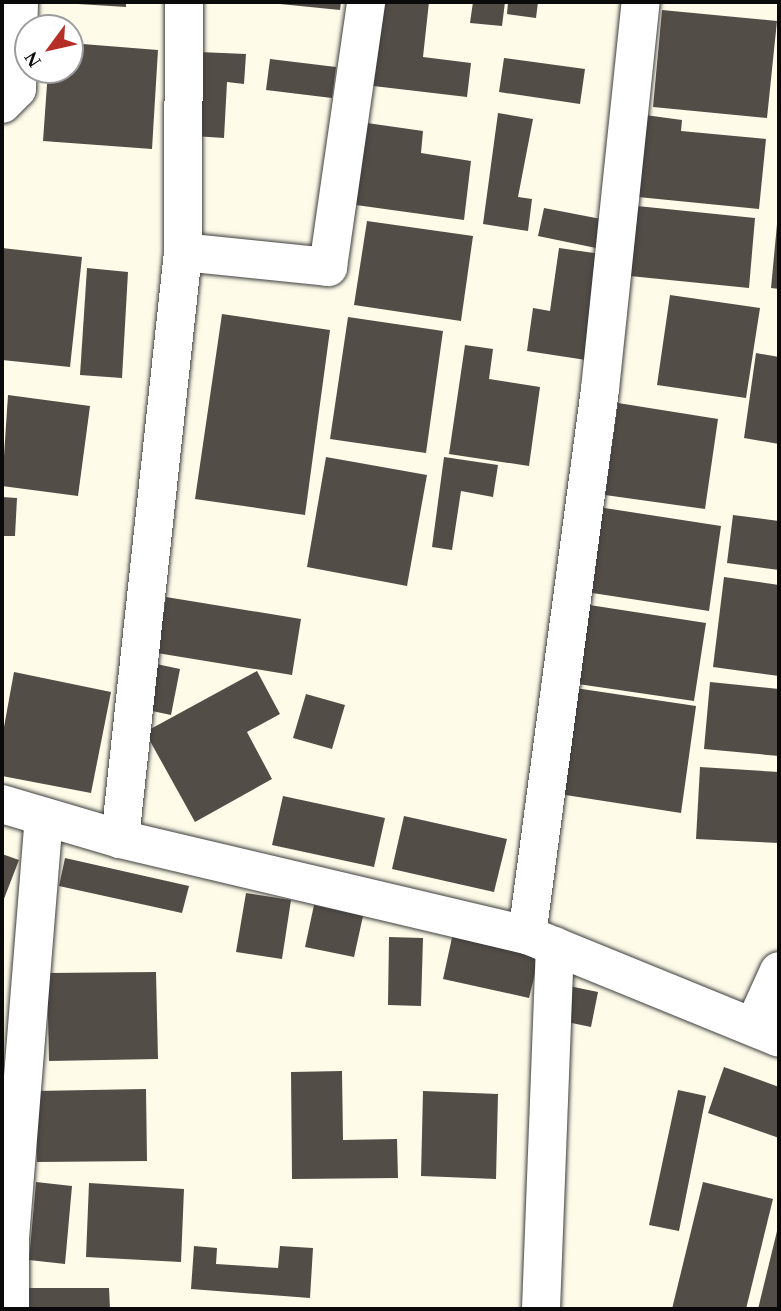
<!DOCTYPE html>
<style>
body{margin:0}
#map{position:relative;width:781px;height:1311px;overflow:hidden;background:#fefce9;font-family:Georgia,serif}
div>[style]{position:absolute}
.building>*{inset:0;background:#534d47}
.roads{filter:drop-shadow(0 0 2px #3d3d3d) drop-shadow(0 0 2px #3d3d3d)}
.minor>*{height:38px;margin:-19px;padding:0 19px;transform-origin:19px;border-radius:19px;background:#fff}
span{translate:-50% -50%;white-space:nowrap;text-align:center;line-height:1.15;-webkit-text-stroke:7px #fff;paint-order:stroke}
.frame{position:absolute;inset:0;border:4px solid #0a0a0a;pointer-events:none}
.north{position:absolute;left:14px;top:14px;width:70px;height:70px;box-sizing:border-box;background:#fff;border:2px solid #9d9d9d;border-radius:50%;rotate:237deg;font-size:19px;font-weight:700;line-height:28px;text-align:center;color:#0a0a0a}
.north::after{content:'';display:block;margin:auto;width:24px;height:32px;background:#b62f27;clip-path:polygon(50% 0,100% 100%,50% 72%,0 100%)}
</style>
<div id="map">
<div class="building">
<div style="clip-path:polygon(46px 2px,126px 2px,126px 7px)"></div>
<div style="clip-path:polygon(260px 2px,341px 2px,340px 10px)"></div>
<div style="clip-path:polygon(375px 2px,429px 2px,423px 57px,471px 63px,467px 97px,365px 85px)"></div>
<div style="clip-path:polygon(473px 2px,505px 2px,502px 26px,470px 23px)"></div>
<div style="clip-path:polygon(508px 2px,538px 2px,536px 18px,507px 14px)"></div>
<div style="clip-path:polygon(662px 10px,777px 21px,767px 118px,653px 107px)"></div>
<div style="clip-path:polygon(70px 43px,158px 50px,152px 149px,43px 141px,48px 70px,70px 70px)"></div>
<div style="clip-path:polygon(199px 52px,246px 54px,244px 84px,227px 82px,224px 138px,194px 136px)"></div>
<div style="clip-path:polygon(504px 58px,585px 69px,580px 104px,499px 92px)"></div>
<div style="clip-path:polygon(270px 59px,336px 67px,332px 98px,266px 90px)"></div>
<div style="clip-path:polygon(498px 113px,533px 119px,518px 197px,532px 199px,528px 231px,483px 224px)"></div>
<div style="clip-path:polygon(645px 115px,682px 120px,681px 131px,766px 139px,759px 209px,638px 197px)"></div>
<div style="clip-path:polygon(367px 123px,423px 131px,421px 153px,471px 161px,464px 220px,356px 205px)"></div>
<div style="clip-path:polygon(637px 206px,755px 218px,749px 288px,630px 276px)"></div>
<div style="clip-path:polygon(544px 208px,601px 219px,596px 248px,538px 236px)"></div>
<div style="clip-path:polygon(367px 221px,473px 236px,461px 321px,354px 305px)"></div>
<div style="clip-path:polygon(777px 224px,779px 224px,779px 289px,771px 288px)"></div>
<div style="clip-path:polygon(2px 248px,82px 257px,70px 367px,2px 360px)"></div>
<div style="clip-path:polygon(559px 248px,601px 254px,586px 360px,527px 351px,533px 308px,550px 311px)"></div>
<div style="clip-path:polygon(87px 268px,128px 272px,122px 378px,80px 375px)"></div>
<div style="clip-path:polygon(670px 295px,760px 308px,746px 398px,657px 385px)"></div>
<div style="clip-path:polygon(222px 314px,330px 330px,305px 515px,195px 499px)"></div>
<div style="clip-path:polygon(348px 317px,443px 331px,426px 453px,330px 439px)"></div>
<div style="clip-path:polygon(465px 345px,493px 349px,489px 379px,540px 387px,529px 466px,449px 454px)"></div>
<div style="clip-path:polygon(756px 353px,779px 357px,779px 444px,744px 438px)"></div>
<div style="clip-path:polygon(8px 395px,90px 406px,78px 496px,2px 486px)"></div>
<div style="clip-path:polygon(618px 403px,718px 419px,705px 509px,605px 495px)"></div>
<div style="clip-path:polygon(326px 457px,427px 475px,407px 586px,307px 567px)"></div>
<div style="clip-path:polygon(444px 457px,498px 465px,493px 497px,461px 491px,452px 550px,432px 547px)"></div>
<div style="clip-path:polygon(2px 497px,17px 498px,15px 536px,2px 536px)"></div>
<div style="clip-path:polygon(598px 507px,721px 526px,709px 611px,586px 592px)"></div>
<div style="clip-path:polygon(733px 515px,779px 521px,779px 570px,727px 563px)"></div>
<div style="clip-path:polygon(724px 577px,779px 585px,779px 676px,713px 667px)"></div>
<div style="clip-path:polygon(166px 597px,301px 619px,292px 675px,157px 653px)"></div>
<div style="clip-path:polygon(583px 604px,706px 623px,694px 701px,571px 683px)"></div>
<div style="clip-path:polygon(147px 662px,180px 669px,171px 715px,138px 708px)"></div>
<div style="clip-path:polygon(257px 671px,280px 714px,247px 732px,272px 779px,195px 822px,145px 732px)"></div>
<div style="clip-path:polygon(14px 672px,111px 692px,91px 793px,2px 776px,2px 738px)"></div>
<div style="clip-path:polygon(710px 682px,779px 689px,779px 756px,704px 749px)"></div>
<div style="clip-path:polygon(575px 688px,696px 706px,681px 813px,559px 794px)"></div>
<div style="clip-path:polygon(306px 694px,345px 705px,332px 749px,293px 738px)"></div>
<div style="clip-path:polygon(700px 767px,779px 772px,779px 843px,696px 839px)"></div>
<div style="clip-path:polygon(283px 796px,385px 818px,374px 867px,272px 845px)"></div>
<div style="clip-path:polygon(404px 816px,507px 839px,494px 892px,392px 869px)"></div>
<div style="clip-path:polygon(2px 854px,19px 860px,2px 904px)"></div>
<div style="clip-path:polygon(65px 858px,189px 886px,182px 913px,59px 886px)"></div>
<div style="clip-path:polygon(246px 893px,291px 900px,282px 959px,236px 952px)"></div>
<div style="clip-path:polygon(314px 905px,363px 916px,354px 957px,305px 947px)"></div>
<div style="clip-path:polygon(453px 933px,540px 953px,529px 998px,443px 979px)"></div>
<div style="clip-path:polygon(389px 937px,423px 938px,421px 1006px,388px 1005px)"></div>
<div style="clip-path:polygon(156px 972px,158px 1059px,49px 1061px,47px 973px)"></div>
<div style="clip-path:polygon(569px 986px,598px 992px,591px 1027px,562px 1021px)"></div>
<div style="clip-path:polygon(724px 1067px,779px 1087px,779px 1138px,708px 1113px)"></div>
<div style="clip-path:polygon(342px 1071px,343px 1140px,397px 1139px,398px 1178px,292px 1179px,291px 1072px)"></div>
<div style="clip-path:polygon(146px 1089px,147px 1161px,37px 1162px,35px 1091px)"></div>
<div style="clip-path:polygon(678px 1090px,706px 1096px,679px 1231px,649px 1225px)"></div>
<div style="clip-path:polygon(423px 1091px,498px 1094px,496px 1179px,421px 1176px)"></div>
<div style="clip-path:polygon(36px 1182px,72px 1186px,65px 1264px,29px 1260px)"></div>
<div style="clip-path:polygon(703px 1182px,773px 1199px,746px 1309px,672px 1309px)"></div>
<div style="clip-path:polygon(89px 1183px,184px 1189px,181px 1262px,86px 1257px)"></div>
<div style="clip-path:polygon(778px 1227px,779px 1309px,758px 1309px)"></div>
<div style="clip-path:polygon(194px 1246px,217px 1248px,216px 1264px,278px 1268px,280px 1246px,313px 1248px,310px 1298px,191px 1289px)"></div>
<div style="clip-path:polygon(26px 1288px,109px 1288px,110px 1309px,26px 1309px)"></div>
</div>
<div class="roads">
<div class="minor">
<div style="left:2px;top:104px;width:21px;rotate:-45deg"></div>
<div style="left:17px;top:89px;width:87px;rotate:-88.7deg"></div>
<div style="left:183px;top:252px;width:146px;rotate:5.9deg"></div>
<div style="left:328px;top:267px;width:268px;rotate:-81.8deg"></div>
<div style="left:2px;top:804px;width:123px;rotate:16.5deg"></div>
<div style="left:120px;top:839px;width:418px;rotate:13.3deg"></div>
<div style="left:527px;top:935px;width:272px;rotate:22.2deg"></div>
<div style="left:120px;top:839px;width:590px;rotate:-83.87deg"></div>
<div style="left:183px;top:252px;width:250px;rotate:-89.8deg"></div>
<div style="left:527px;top:935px;width:551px;rotate:-82.38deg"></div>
<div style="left:600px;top:389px;width:389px;rotate:-84deg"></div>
<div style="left:754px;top:1026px;width:60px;rotate:-65.6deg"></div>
<div style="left:10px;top:1309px;width:71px;rotate:-90deg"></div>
<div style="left:10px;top:1238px;width:422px;rotate:-85.4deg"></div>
<div style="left:541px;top:1309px;width:363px;rotate:-87.8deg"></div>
</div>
</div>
<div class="frame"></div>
<div class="north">N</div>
</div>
